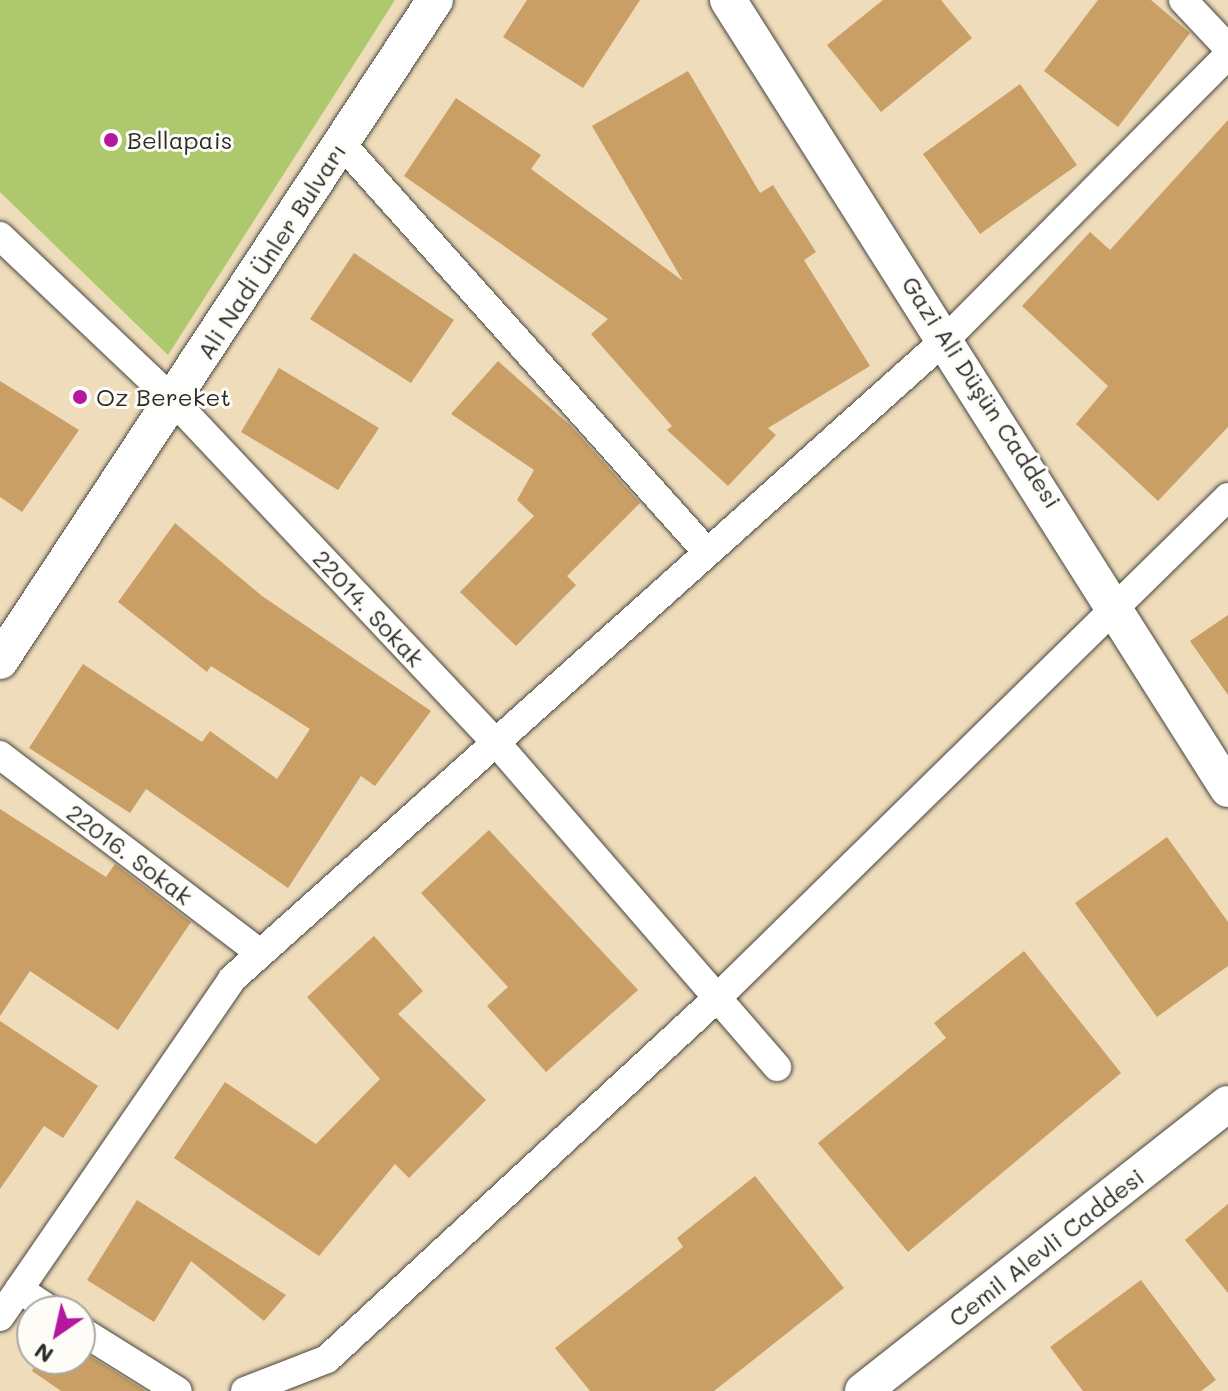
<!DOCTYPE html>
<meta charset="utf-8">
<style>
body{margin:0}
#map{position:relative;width:1228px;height:1391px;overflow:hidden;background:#efdcba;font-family:Mali,sans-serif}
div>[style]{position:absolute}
.green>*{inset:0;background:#aec86e}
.building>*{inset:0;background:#ca9f66}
.roads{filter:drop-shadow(0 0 2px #484640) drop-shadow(0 0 2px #484640)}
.minor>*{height:28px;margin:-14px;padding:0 14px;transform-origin:14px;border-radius:14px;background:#fff}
.tertiary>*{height:36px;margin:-18px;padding:0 18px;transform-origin:18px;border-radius:18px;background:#fff}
.dots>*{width:22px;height:22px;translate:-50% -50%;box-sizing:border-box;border:4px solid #fdfcf7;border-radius:50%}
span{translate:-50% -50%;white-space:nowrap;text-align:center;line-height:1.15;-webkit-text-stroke:6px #fdfcf7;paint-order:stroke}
.poi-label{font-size:24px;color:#2b2b2b}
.left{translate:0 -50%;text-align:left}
.street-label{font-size:24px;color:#2b2b2b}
.north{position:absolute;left:16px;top:1295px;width:80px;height:80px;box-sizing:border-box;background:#fdfcf7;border:2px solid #a9a8a5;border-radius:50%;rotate:214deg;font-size:22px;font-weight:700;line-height:32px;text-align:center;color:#2b2b2b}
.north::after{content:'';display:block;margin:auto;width:28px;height:36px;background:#b5179e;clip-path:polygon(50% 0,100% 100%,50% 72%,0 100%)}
</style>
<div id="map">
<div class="green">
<div style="clip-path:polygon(0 0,395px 0,168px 355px,0 192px)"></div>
</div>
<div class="building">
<div style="clip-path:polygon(527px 0,640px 0,583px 88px,503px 37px)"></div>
<div style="clip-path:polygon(883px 0,941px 0,972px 38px,881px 112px,827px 45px)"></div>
<div style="clip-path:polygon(1098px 0,1151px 0,1190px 33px,1118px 127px,1044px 71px)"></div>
<div style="clip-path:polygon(688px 71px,760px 193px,773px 185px,816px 252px,804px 260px,870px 366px,768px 428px,776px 435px,728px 486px,667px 430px,672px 426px,591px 334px,608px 319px,404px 176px,456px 98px,541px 155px,531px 169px,683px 281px,592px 126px)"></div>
<div style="clip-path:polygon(1020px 84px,1077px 165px,980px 234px,923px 154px)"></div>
<div style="clip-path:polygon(1228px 120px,1228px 427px,1158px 501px,1076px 424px,1108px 386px,1022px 306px,1090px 232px,1110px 250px)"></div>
<div style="clip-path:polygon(354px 253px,454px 320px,411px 383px,310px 319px)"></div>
<div style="clip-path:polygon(498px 361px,571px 426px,640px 503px,567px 576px,576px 585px,516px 646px,460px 592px,534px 516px,517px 500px,534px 470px,451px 414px)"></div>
<div style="clip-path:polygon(279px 368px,379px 428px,338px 490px,241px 432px)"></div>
<div style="clip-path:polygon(0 381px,79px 430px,22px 512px,0 497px)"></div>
<div style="clip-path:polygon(175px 523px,262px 596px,431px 711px,375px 786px,361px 776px,288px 888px,146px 789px,130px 813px,29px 748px,83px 664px,202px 742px,210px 731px,277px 779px,310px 729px,211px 666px,207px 672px,118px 602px)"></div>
<div style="clip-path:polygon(1228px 615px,1228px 695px,1190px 641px)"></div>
<div style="clip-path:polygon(0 809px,106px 877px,115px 864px,191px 922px,118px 1030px,30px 971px,0 1016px)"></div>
<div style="clip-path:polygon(489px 830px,638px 990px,546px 1072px,487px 1006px,508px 987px,421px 893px)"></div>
<div style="clip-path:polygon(1167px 837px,1228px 922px,1228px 966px,1157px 1017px,1075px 903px)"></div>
<div style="clip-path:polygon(374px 936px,423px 991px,398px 1014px,486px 1100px,409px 1178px,395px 1164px,319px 1256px,174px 1158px,225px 1082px,316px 1144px,380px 1079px,307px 997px)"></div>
<div style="clip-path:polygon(1024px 951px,1121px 1073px,908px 1252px,818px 1143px,946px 1038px,934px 1023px)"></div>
<div style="clip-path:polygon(0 1021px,98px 1086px,63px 1138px,44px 1126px,0 1189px)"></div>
<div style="clip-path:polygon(755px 1176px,844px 1288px,714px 1391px,590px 1391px,555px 1348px,683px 1247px,677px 1238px)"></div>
<div style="clip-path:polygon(137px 1200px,181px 1228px,286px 1295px,264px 1321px,191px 1261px,154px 1322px,87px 1280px)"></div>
<div style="clip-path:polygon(1228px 1204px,1228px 1293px,1185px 1240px)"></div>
<div style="clip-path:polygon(1141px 1280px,1216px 1380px,1201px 1391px,1083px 1391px,1050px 1347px)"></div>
<div style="clip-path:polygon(80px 1350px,146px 1391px,61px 1391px,32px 1371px,39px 1359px,80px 1359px)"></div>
</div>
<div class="roads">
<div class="minor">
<div style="left:1183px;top:0;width:66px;rotate:46.8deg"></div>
<div style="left:341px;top:143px;width:547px;rotate:48.18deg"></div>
<div style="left:0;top:236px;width:238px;rotate:43.5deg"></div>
<div style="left:173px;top:400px;width:466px;rotate:46.7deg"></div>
<div style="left:493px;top:739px;width:434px;rotate:49.1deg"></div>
<div style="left:0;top:755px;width:327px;rotate:37.3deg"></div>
<div style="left:19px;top:1289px;width:40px;rotate:34deg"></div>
<div style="left:0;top:1317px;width:410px;rotate:-55.5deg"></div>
<div style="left:232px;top:979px;width:962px;rotate:-41.88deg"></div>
<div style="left:948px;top:337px;width:397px;rotate:-45.2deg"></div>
<div style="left:80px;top:1330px;width:115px;rotate:31.9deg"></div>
<div style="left:245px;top:1391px;width:88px;rotate:-21.3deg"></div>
<div style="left:327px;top:1359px;width:530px;rotate:-42.78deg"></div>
<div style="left:716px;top:999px;width:717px;rotate:-44.43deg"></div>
</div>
<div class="tertiary">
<div style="left:728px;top:0;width:934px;rotate:57.64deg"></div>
<div style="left:0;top:661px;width:791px;rotate:-56.65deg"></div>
<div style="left:863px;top:1391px;width:464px;rotate:-38.2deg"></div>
</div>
</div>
<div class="dots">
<div style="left:111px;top:140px;background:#b5179e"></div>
<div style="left:80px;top:397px;background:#b5179e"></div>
</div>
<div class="poi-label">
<span class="left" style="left:127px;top:140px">Bellapais</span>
<span class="left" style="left:96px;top:397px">Oz Bereket</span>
</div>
<div class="street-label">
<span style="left:271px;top:251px;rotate:-57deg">Ali Nadi Ünler Bulvarı</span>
<span style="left:982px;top:392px;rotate:57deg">Gazi Ali Düşün Caddesi</span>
<span style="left:369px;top:608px;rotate:47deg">22014. Sokak</span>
<span style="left:130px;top:854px;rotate:37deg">22016. Sokak</span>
<span style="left:1046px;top:1247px;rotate:-38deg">Cemil Alevli Caddesi</span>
</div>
<div class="north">N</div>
</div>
